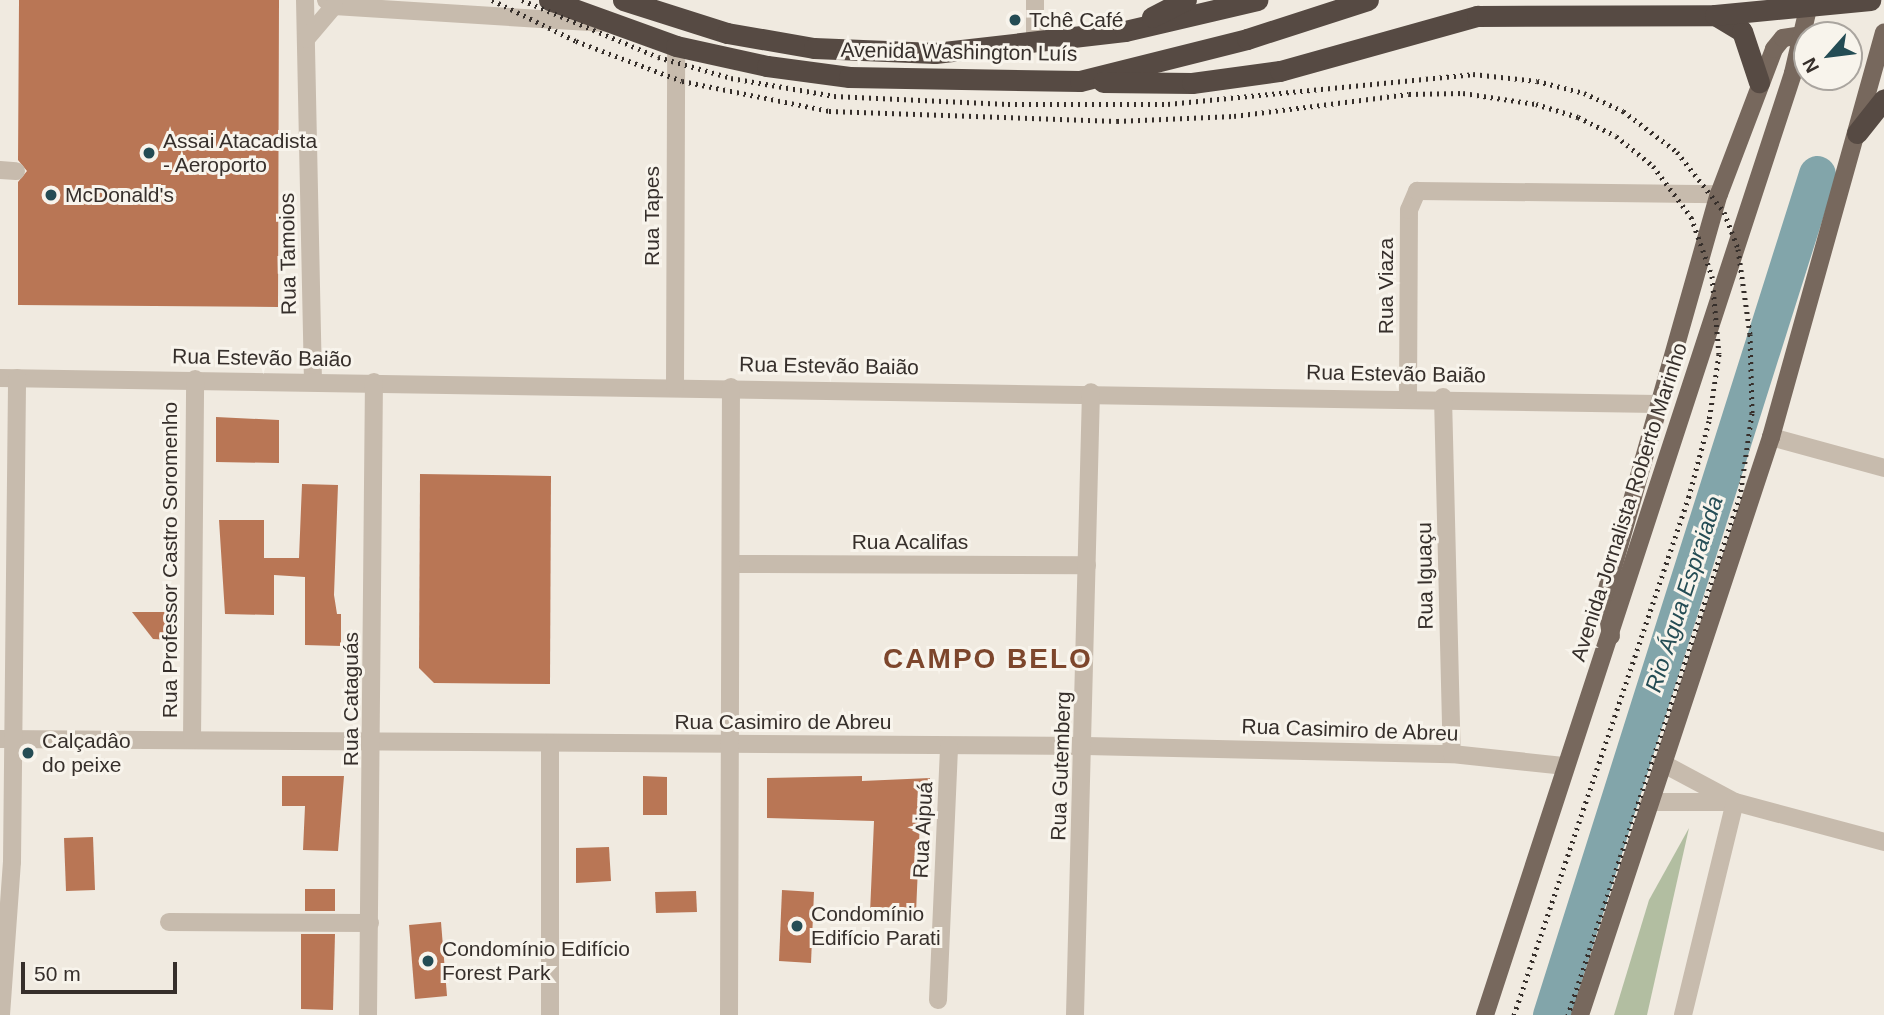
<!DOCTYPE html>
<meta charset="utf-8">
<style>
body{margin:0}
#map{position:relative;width:1884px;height:1015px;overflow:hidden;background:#f0eae0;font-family:Arial,sans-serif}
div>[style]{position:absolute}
.green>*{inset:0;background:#b2bea1}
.river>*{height:37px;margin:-18.5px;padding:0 18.5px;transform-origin:18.5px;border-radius:18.5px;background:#82a5aa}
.building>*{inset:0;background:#b97655}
.minor>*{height:18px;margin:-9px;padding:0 9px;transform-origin:9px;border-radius:9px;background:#c7bbad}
.major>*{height:18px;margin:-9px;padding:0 9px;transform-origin:9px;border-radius:9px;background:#77685d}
.highway>*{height:21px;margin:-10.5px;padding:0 10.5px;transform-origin:10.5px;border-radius:10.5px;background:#564a43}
.rail>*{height:5px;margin-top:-2.5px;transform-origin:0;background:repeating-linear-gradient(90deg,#362f2b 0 2px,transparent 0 7px)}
.dots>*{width:19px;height:19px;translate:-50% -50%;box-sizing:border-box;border:4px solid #f8f4ec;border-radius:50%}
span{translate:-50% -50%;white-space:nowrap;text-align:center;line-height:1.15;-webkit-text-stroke:6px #f8f4ec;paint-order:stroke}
.poi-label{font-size:21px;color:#362f2b}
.left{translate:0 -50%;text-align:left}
.street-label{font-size:21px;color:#362f2b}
.water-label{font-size:23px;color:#244c54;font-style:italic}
.district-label{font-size:28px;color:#7d462c;font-weight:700;letter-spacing:2px}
.north{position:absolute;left:1793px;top:21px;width:70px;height:70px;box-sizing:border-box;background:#f8f4ec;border:2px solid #aaa59f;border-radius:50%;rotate:242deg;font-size:19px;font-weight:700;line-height:28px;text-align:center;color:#362f2b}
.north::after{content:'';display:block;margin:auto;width:24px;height:32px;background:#244c54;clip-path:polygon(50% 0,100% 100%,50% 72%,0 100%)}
.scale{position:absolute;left:21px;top:962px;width:156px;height:32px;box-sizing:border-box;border:4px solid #362f2b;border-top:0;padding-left:9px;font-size:21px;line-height:24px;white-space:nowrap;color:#362f2b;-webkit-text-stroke:5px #f8f4ec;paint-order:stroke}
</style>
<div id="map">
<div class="green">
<div style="clip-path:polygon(1689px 828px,1647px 1015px,1614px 1015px,1649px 900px)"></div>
</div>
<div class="river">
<div style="left:1551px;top:1015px;width:882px;rotate:-72.45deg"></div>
</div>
<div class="building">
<div style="clip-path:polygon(19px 0,279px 0,278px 307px,18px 305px,18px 182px,27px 171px,18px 160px)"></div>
<div style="clip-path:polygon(216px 417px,279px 420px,279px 463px,216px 462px)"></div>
<div style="clip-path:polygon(420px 474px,551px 476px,550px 684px,434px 683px,419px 668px)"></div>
<div style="clip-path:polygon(302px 484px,338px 485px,334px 595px,337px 614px,341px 614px,341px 646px,305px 645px,305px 577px,274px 575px,274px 615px,225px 614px,219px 520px,264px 520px,264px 558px,299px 558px)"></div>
<div style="clip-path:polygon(132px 612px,171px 612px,171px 640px,153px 639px)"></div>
<div style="clip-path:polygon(282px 776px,344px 776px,338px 851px,303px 850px,305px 806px,282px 806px)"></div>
<div style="clip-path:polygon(643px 776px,667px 777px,667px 815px,643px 815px)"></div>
<div style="clip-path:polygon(862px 776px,862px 781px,930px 778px,931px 820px,920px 820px,916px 913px,870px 913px,874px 821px,767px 818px,767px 778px)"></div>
<div style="clip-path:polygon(93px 837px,95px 890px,66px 891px,64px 838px)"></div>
<div style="clip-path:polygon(609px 847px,611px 881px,576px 883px,576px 848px)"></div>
<div style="clip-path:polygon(305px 889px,335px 889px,335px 911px,305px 911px)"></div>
<div style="clip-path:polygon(782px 890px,814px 892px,811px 963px,779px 961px)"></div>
<div style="clip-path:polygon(696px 891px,697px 912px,656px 913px,655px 892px)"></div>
<div style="clip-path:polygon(441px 922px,447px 996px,415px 999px,409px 925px)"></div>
<div style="clip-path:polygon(301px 934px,335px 934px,333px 1010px,301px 1009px)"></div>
</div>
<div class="minor">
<div style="left:305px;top:0;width:381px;rotate:88.8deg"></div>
<div style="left:326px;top:0;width:10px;rotate:37deg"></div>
<div style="left:334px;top:6px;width:268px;rotate:3.6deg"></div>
<div style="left:1035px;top:0;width:42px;rotate:90deg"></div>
<div style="left:306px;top:39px;width:43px;rotate:-49.7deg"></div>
<div style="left:0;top:170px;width:16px;rotate:4deg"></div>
<div style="left:0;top:378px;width:1658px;rotate:0.9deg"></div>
<div style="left:675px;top:387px;width:341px;rotate:-89.8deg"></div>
<div style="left:1408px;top:397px;width:187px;rotate:-89.7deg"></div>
<div style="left:1409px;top:210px;width:21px;rotate:-67deg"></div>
<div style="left:1417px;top:191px;width:302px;rotate:0.6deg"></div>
<div style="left:1443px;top:397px;width:357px;rotate:88.6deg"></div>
<div style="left:1771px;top:437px;width:117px;rotate:15.3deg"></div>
<div style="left:734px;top:564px;width:353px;rotate:0.2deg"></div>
<div style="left:0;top:739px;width:1086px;rotate:0.37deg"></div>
<div style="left:1086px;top:746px;width:366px;rotate:1.3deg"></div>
<div style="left:1452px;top:754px;width:114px;rotate:6.1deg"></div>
<div style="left:192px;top:740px;width:361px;rotate:-89.5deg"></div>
<div style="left:1662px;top:763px;width:83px;rotate:28.1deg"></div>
<div style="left:1735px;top:802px;width:154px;rotate:15deg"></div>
<div style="left:1649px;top:802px;width:82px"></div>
<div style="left:169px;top:922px;width:201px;rotate:0.3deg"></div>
<div style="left:938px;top:1000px;width:254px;rotate:-87.5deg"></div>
<div style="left:1px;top:1015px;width:153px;rotate:-85.9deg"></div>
<div style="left:12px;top:862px;width:484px;rotate:-89.4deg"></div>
<div style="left:368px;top:1015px;width:633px;rotate:-89.46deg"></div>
<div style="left:550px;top:1015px;width:272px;rotate:-90deg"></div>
<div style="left:729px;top:1015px;width:628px;rotate:-89.82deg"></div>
<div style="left:1075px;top:1015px;width:623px;rotate:-88.53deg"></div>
<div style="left:1683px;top:1015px;width:219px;rotate:-76.3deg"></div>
</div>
<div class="major">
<div style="left:1611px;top:636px;width:40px;rotate:-98.5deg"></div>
<div style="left:1605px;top:596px;width:418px;rotate:-74.2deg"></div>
<div style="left:1719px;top:194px;width:155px;rotate:-69.2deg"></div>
<div style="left:1774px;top:49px;width:14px;rotate:-51deg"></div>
<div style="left:1783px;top:38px;width:20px;rotate:-9deg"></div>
<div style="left:1485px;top:1015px;width:991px;rotate:-71.89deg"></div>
<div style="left:1793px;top:73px;width:75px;rotate:-76.9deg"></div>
<div style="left:1580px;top:1015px;width:609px;rotate:-71.71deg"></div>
<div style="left:1771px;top:437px;width:420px;rotate:-74.4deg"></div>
</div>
<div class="highway">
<div style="left:549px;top:0;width:135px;rotate:19.9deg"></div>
<div style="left:676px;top:46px;width:93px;rotate:12.4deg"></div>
<div style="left:767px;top:66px;width:83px;rotate:7.6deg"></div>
<div style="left:849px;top:77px;width:231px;rotate:1deg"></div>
<div style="left:1080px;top:81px;width:172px;rotate:-14.1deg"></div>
<div style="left:1247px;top:39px;width:127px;rotate:-17.9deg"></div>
<div style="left:623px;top:0;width:109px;rotate:17.6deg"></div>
<div style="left:727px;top:33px;width:88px;rotate:9.8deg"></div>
<div style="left:814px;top:48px;width:121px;rotate:2.4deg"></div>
<div style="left:935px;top:53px;width:191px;rotate:-6.6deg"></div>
<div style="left:1125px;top:31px;width:136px;rotate:-13.2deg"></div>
<div style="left:1715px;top:15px;width:31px;rotate:31deg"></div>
<div style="left:1742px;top:31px;width:54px;rotate:71.6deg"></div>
<div style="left:1152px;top:17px;width:38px;rotate:-27deg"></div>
<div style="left:1103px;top:82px;width:89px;rotate:0.6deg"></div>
<div style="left:1192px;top:83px;width:89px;rotate:-7.8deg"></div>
<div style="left:1280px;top:71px;width:205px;rotate:-15.6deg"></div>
<div style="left:1477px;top:16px;width:238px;rotate:-0.2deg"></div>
<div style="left:1715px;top:15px;width:156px;rotate:-5.5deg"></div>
<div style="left:1857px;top:133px;width:43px;rotate:-51.5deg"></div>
</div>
<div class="rail">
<div style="left:492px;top:0;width:93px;rotate:26deg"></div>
<div style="left:576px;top:41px;width:113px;rotate:20.7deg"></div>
<div style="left:682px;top:81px;width:150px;rotate:11.5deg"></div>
<div style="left:829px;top:111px;width:288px;rotate:2deg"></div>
<div style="left:1117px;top:121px;width:117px;rotate:-2.4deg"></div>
<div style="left:1234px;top:116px;width:176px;rotate:-7.2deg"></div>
<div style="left:1409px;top:94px;width:54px;rotate:-1.1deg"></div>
<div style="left:1463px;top:93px;width:74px;rotate:8.6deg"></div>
<div style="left:1536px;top:104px;width:44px;rotate:17.2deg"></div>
<div style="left:1578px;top:117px;width:42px;rotate:26.6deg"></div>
<div style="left:1616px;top:136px;width:48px;rotate:39deg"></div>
<div style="left:1653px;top:166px;width:64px;rotate:53.3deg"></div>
<div style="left:1691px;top:217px;width:63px;rotate:70.4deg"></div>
<div style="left:1712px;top:276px;width:78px;rotate:84.9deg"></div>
<div style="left:1719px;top:354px;width:68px;rotate:98.5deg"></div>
<div style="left:1709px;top:421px;width:78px;rotate:104.9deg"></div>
<div style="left:1689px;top:496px;width:548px;rotate:108.63deg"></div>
<div style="left:522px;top:0;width:147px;rotate:22.7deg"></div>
<div style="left:658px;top:57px;width:76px;rotate:16deg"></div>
<div style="left:731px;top:78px;width:105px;rotate:9.9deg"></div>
<div style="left:834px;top:96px;width:174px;rotate:2.6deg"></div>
<div style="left:1008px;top:104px;width:160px"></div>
<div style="left:1168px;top:104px;width:306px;rotate:-5.6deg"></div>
<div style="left:1473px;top:74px;width:64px;rotate:6.2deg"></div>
<div style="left:1537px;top:81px;width:49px;rotate:14.3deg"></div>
<div style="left:1584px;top:93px;width:43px;rotate:24.8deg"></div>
<div style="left:1623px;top:111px;width:68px;rotate:37.2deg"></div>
<div style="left:1677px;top:152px;width:76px;rotate:51.9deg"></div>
<div style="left:1724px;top:212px;width:40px;rotate:69deg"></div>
<div style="left:1738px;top:249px;width:86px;rotate:82deg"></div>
<div style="left:1750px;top:334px;width:79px;rotate:88.5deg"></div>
<div style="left:1752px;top:413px;width:84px;rotate:98.2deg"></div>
<div style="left:1740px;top:496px;width:547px;rotate:108.34deg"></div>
</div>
<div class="dots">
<div style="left:1015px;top:20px;background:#244c54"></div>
<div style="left:149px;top:153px;background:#244c54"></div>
<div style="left:51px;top:195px;background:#244c54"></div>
<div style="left:28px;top:753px;background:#244c54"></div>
<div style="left:797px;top:926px;background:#244c54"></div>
<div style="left:428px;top:961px;background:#244c54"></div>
</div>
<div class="poi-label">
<span class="left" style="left:1029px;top:20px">Tchê Café</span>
<span class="left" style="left:163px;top:153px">Assai Atacadista<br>- Aeroporto</span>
<span class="left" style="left:65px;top:195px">McDonald's</span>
<span class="left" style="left:42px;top:753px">Calçadâo<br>do peixe</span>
<span class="left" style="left:811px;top:926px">Condomínio<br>Edifício Parati</span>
<span class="left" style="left:442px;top:961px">Condomínio Edifício<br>Forest Park</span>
</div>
<div class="street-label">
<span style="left:959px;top:52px;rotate:1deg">Avenida Washington Luís</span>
<span style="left:652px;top:216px;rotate:-90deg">Rua Tapes</span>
<span style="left:288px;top:254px;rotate:-91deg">Rua Tamoios</span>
<span style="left:1386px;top:286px;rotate:-90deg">Rua Viaza</span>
<span style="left:262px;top:358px;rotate:1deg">Rua Estevão Baião</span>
<span style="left:829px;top:366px;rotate:1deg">Rua Estevão Baião</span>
<span style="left:1396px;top:374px;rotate:1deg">Rua Estevão Baião</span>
<span style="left:1629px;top:502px;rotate:-72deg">Avenida Jornalista Roberto Marinho</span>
<span style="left:910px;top:542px">Rua Acalifas</span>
<span style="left:170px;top:560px;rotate:-90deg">Rua Professor Castro Soromenho</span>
<span style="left:1425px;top:576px;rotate:-91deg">Rua Iguaçu</span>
<span style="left:351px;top:699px;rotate:-90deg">Rua Cataguás</span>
<span style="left:783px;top:722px">Rua Casimiro de Abreu</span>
<span style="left:1350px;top:730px;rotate:2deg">Rua Casimiro de Abreu</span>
<span style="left:1061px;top:766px;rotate:-88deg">Rua Gutemberg</span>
<span style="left:923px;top:830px;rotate:-87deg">Rua Aipuá</span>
</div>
<div class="water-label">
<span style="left:1684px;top:594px;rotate:-72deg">Rio Água Espraiada</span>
</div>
<div class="district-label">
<span style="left:988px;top:659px">CAMPO BELO</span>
</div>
<div class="north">N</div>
<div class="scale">50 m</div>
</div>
